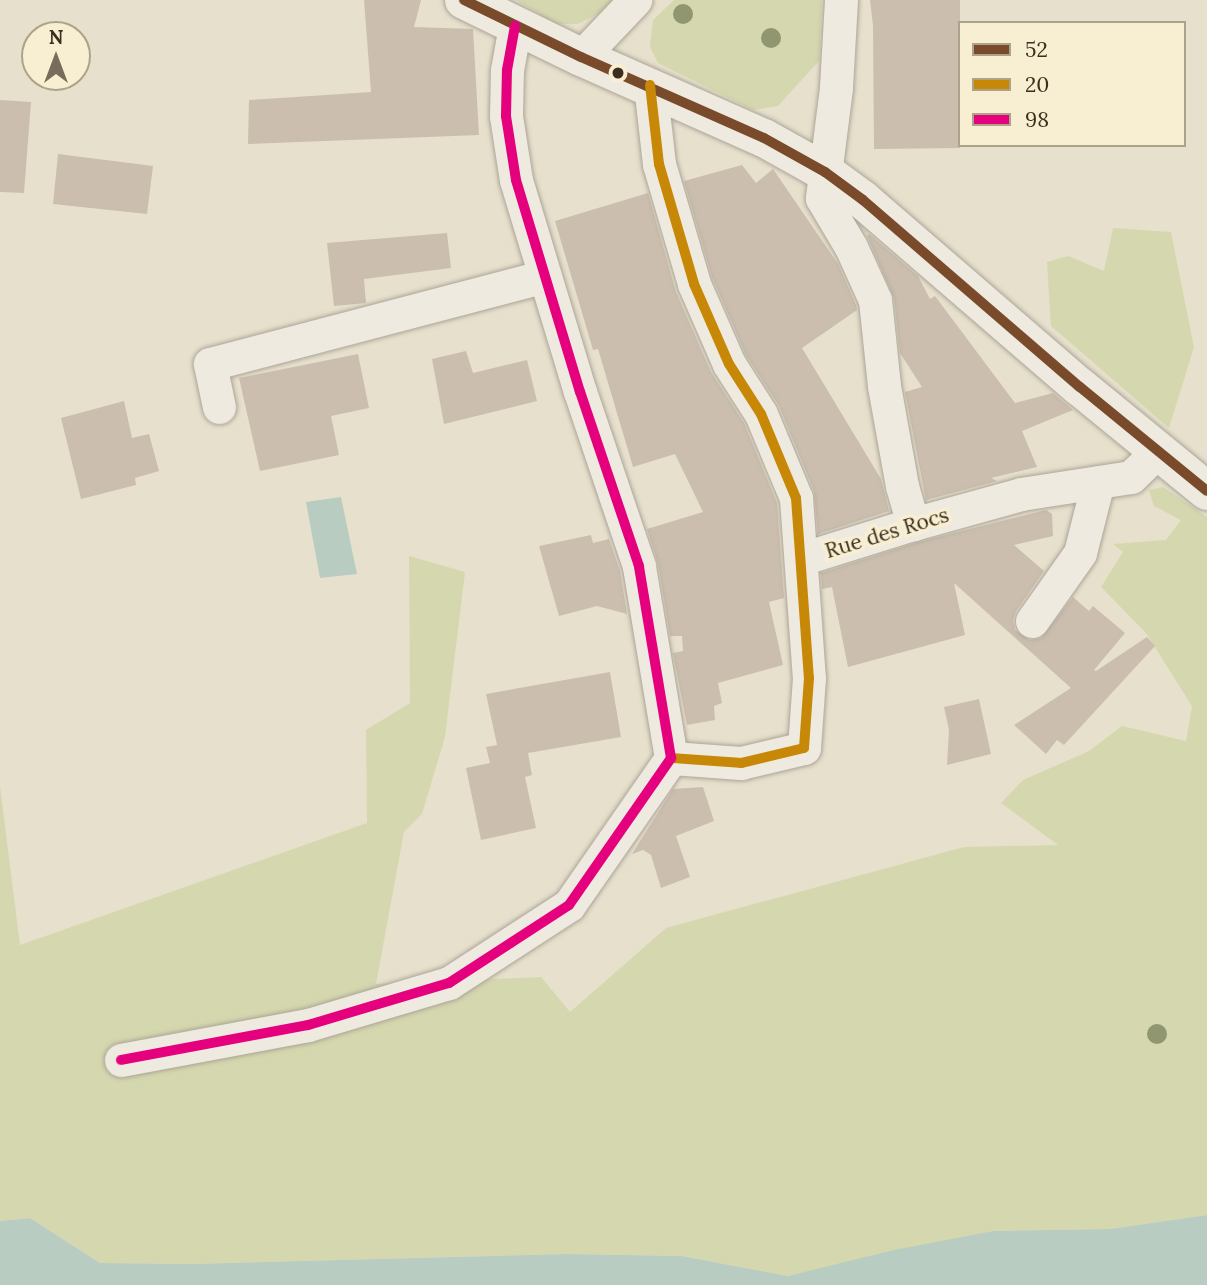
<!DOCTYPE html>
<style>
body{margin:0}
#map{position:relative;width:1207px;height:1285px;overflow:hidden;background:#e7e0cd;font-family:Lora,serif}
div>[style]{position:absolute}
.green>*{inset:0;background:#d5d8ae}
.water>*{inset:0;background:#b9ccc1}
.building>*{inset:0;background:#cbbeae}
.roads{filter:drop-shadow(0 0 2px #aca597) drop-shadow(0 0 2px #aca597)}
.minor>*{height:33px;margin:-16.5px;padding:0 16.5px;transform-origin:16.5px;border-radius:16.5px;background:#eeeae0}
.tertiary>*{height:38px;margin:-19px;padding:0 19px;transform-origin:19px;border-radius:19px;background:#eeeae0}
.bus-1>*{height:10px;margin:-5px;padding:0 5px;transform-origin:5px;border-radius:5px;background:#7a4b2a}
.bus-2>*{height:10px;margin:-5px;padding:0 5px;transform-origin:5px;border-radius:5px;background:#c88807}
.bus-3>*{height:10px;margin:-5px;padding:0 5px;transform-origin:5px;border-radius:5px;background:#e5007d}
.trees>*{width:20px;height:20px;margin:-10px;border-radius:50%;background:#90966f}
.dots>*{width:19px;height:19px;translate:-50% -50%;box-sizing:border-box;border:4px solid #f8efd3;border-radius:50%}
span{translate:-50% -50%;white-space:nowrap;text-align:center;line-height:1.15;-webkit-text-stroke:7px #f8efd3;paint-order:stroke}
.street-label{font-size:21px;color:#3c2e1d}
.legend{position:absolute;left:958px;top:21px;width:228px;height:126px;box-sizing:border-box;background:#f8efd3;border:2px solid #ada28a;margin:0;padding:9px 12px;list-style:none;font-size:21px;color:#3c2e1d}
.legend li{display:flex;align-items:center;gap:14px;height:35px}
.legend b{width:35px;border:2px solid #ada28a}
.north{position:absolute;left:21px;top:21px;width:70px;height:70px;box-sizing:border-box;background:#f8efd3;border:2px solid #ada28a;border-radius:50%;rotate:0deg;font-size:19px;font-weight:700;line-height:28px;text-align:center;color:#3c2e1d}
.north::after{content:'';display:block;margin:auto;width:24px;height:32px;background:#786c5b;clip-path:polygon(50% 0,100% 100%,50% 72%,0 100%)}
</style>
<div id="map">
<div class="green">
<div style="clip-path:polygon(516px 0,613px 0,602px 12px,578px 24px,556px 24px)"></div>
<div style="clip-path:polygon(674px 0,822px 0,819px 61px,778px 106px,753px 110px,658px 63px,650px 47px,653px 20px)"></div>
<div style="clip-path:polygon(1113px 228px,1171px 232px,1194px 347px,1169px 428px,1051px 326px,1047px 262px,1068px 256px,1104px 271px)"></div>
<div style="clip-path:polygon(1163px 487px,1207px 517px,1207px 1215px,1110px 1229px,993px 1231px,788px 1276px,682px 1256px,566px 1254px,191px 1264px,100px 1263px,30px 1218px,0 1221px,0 786px,20px 945px,367px 823px,366px 730px,410px 703px,409px 556px,465px 572px,445px 737px,422px 814px,404px 832px,376px 984px,541px 977px,570px 1012px,666px 928px,964px 847px,1058px 845px,1001px 803px,1023px 780px,1089px 751px,1122px 726px,1186px 741px,1192px 706px,1146px 633px,1101px 587px,1123px 552px,1113px 544px,1166px 540px,1181px 520px,1154px 506px,1149px 490px)"></div>
</div>
<div class="water">
<div style="clip-path:polygon(341px 497px,357px 574px,320px 578px,306px 502px)"></div>
<div style="clip-path:polygon(1207px 1215px,1207px 1285px,0 1285px,0 1221px,30px 1218px,100px 1263px,191px 1264px,566px 1254px,682px 1256px,788px 1276px,894px 1250px,993px 1231px,1110px 1229px)"></div>
</div>
<div class="building">
<div style="clip-path:polygon(364px 0,421px 0,414px 27px,473px 29px,479px 135px,248px 144px,249px 100px,371px 92px)"></div>
<div style="clip-path:polygon(870px 0,960px 0,960px 148px,874px 149px,873px 26px)"></div>
<div style="clip-path:polygon(0 100px,31px 102px,24px 193px,0 192px)"></div>
<div style="clip-path:polygon(58px 154px,153px 166px,147px 214px,53px 204px)"></div>
<div style="clip-path:polygon(742px 165px,756px 183px,773px 169px,838px 264px,856px 305px,857px 310px,802px 348px,881px 479px,889px 511px,818px 534px,814px 491px,779px 406px,746px 355px,712px 277px,684px 181px)"></div>
<div style="clip-path:polygon(648px 193px,676px 292px,711px 372px,744px 423px,777px 503px,784px 598px,769px 602px,783px 665px,718px 683px,722px 703px,714px 706px,715px 720px,687px 725px,673px 653px,683px 651px,682px 636px,670px 636px,658px 563px,647px 529px,703px 512px,675px 454px,633px 467px,598px 349px,593px 350px,555px 221px)"></div>
<div style="clip-path:polygon(447px 233px,451px 268px,364px 279px,366px 303px,334px 306px,327px 243px)"></div>
<div style="clip-path:polygon(869px 234px,918px 276px,930px 299px,935px 296px,1015px 403px,1053px 393px,1073px 410px,1022px 431px,1037px 467px,991px 478px,997px 481px,926px 500px,905px 392px,922px 387px,900px 353px,894px 298px,867px 236px)"></div>
<div style="clip-path:polygon(466px 351px,473px 373px,527px 360px,537px 401px,444px 424px,432px 359px)"></div>
<div style="clip-path:polygon(358px 354px,369px 408px,331px 416px,339px 455px,260px 471px,239px 378px)"></div>
<div style="clip-path:polygon(124px 401px,132px 438px,149px 434px,159px 471px,135px 478px,136px 485px,81px 499px,61px 418px)"></div>
<div style="clip-path:polygon(1046px 510px,1052px 514px,1053px 536px,1014px 545px,1044px 571px,1016px 611px,1013px 620px,1015px 630px,1030px 640px,1041px 638px,1073px 597px,1089px 611px,1093px 606px,1125px 633px,1094px 670px,1096px 671px,1147px 637px,1155px 646px,1064px 745px,1057px 740px,1046px 754px,1014px 725px,1071px 688px,954px 583px,965px 635px,848px 667px,832px 587px,822px 589px,821px 573px,918px 542px)"></div>
<div style="clip-path:polygon(591px 535px,593px 543px,609px 539px,620px 571px,627px 614px,597px 606px,559px 616px,539px 546px)"></div>
<div style="clip-path:polygon(610px 672px,621px 737px,528px 753px,532px 775px,525px 777px,536px 828px,481px 840px,466px 768px,490px 763px,486px 747px,497px 745px,486px 694px)"></div>
<div style="clip-path:polygon(979px 699px,991px 754px,947px 765px,949px 730px,944px 707px)"></div>
<div style="clip-path:polygon(703px 787px,714px 821px,676px 836px,690px 877px,661px 888px,651px 855px,643px 850px,632px 854px,673px 789px)"></div>
</div>
<div class="roads">
<div class="minor">
<div style="left:841px;top:0;width:88px;rotate:93.3deg"></div>
<div style="left:836px;top:88px;width:111px;rotate:97.3deg"></div>
<div style="left:822px;top:198px;width:57px;rotate:59.4deg"></div>
<div style="left:851px;top:247px;width:58px;rotate:65.6deg"></div>
<div style="left:875px;top:300px;width:86px;rotate:84deg"></div>
<div style="left:884px;top:386px;width:102px;rotate:79.8deg"></div>
<div style="left:902px;top:486px;width:40px;rotate:74deg"></div>
<div style="left:581px;top:57px;width:79px;rotate:-46.5deg"></div>
<div style="left:650px;top:85px;width:80px;rotate:83.5deg"></div>
<div style="left:659px;top:164px;width:125px;rotate:73.7deg"></div>
<div style="left:694px;top:284px;width:87px;rotate:66.4deg"></div>
<div style="left:729px;top:364px;width:59px;rotate:57.4deg"></div>
<div style="left:761px;top:414px;width:91px;rotate:67.4deg"></div>
<div style="left:796px;top:498px;width:180px;rotate:85.9deg"></div>
<div style="left:809px;top:678px;width:70px;rotate:94.1deg"></div>
<div style="left:804px;top:748px;width:65px;rotate:166.6deg"></div>
<div style="left:741px;top:763px;width:70px;rotate:-175.9deg"></div>
<div style="left:219px;top:407px;width:44px;rotate:-101.8deg"></div>
<div style="left:210px;top:364px;width:346px;rotate:-14.7deg"></div>
<div style="left:801px;top:559px;width:117px;rotate:-17.4deg"></div>
<div style="left:913px;top:524px;width:112px;rotate:-15.5deg"></div>
<div style="left:1021px;top:494px;width:111px;rotate:-8.8deg"></div>
<div style="left:1131px;top:477px;width:36px;rotate:-44deg"></div>
<div style="left:1032px;top:621px;width:83px;rotate:-54.8deg"></div>
<div style="left:1080px;top:553px;width:73px;rotate:-75.8deg"></div>
<div style="left:121px;top:1060px;width:190px;rotate:-10.6deg"></div>
<div style="left:308px;top:1025px;width:147px;rotate:-16.6deg"></div>
<div style="left:449px;top:983px;width:143px;rotate:-33deg"></div>
<div style="left:569px;top:905px;width:179px;rotate:-55.2deg"></div>
<div style="left:671px;top:758px;width:195px;rotate:-99.5deg"></div>
<div style="left:639px;top:566px;width:184px;rotate:-108.7deg"></div>
<div style="left:580px;top:392px;width:221px;rotate:-106.8deg"></div>
<div style="left:516px;top:180px;width:65px;rotate:-98.9deg"></div>
<div style="left:506px;top:116px;width:46px;rotate:-88.8deg"></div>
<div style="left:507px;top:70px;width:45px;rotate:-79.7deg"></div>
</div>
<div class="tertiary">
<div style="left:464px;top:0;width:130px;rotate:26deg"></div>
<div style="left:581px;top:57px;width:200px;rotate:23.9deg"></div>
<div style="left:764px;top:138px;width:70px;rotate:29.1deg"></div>
<div style="left:825px;top:172px;width:47px;rotate:36.4deg"></div>
<div style="left:863px;top:200px;width:286px;rotate:40.8deg"></div>
<div style="left:1080px;top:387px;width:164px;rotate:39.3deg"></div>
</div>
</div>
<div class="bus-1">
<div style="left:464px;top:0;width:130px;rotate:26deg"></div>
<div style="left:581px;top:57px;width:200px;rotate:23.9deg"></div>
<div style="left:764px;top:138px;width:70px;rotate:29.1deg"></div>
<div style="left:825px;top:172px;width:47px;rotate:36.4deg"></div>
<div style="left:863px;top:200px;width:286px;rotate:40.8deg"></div>
<div style="left:1080px;top:387px;width:164px;rotate:39.3deg"></div>
</div>
<div class="bus-2">
<div style="left:650px;top:85px;width:80px;rotate:83.5deg"></div>
<div style="left:659px;top:164px;width:125px;rotate:73.7deg"></div>
<div style="left:694px;top:284px;width:87px;rotate:66.4deg"></div>
<div style="left:729px;top:364px;width:59px;rotate:57.4deg"></div>
<div style="left:761px;top:414px;width:91px;rotate:67.4deg"></div>
<div style="left:796px;top:498px;width:180px;rotate:85.9deg"></div>
<div style="left:809px;top:678px;width:70px;rotate:94.1deg"></div>
<div style="left:804px;top:748px;width:65px;rotate:166.6deg"></div>
<div style="left:741px;top:763px;width:70px;rotate:-175.9deg"></div>
</div>
<div class="bus-3">
<div style="left:121px;top:1060px;width:190px;rotate:-10.6deg"></div>
<div style="left:308px;top:1025px;width:147px;rotate:-16.6deg"></div>
<div style="left:449px;top:983px;width:143px;rotate:-33deg"></div>
<div style="left:569px;top:905px;width:179px;rotate:-55.2deg"></div>
<div style="left:671px;top:758px;width:195px;rotate:-99.5deg"></div>
<div style="left:639px;top:566px;width:184px;rotate:-108.7deg"></div>
<div style="left:580px;top:392px;width:221px;rotate:-106.8deg"></div>
<div style="left:516px;top:180px;width:65px;rotate:-98.9deg"></div>
<div style="left:506px;top:116px;width:46px;rotate:-88.8deg"></div>
<div style="left:507px;top:70px;width:45px;rotate:-79.7deg"></div>
</div>
<div class="trees">
<div style="left:683px;top:14px"></div>
<div style="left:771px;top:38px"></div>
<div style="left:1157px;top:1034px"></div>
</div>
<div class="dots">
<div style="left:618px;top:73px;background:#3c2e1d"></div>
</div>
<div class="street-label">
<span style="left:887px;top:533px;rotate:-17deg">Rue des Rocs</span>
</div>
<ul class="legend">
<li><b style="height:9px;background:#7a4b2a"></b>52</li>
<li><b style="height:9px;background:#c88807"></b>20</li>
<li><b style="height:9px;background:#e5007d"></b>98</li>
</ul>
<div class="north">N</div>
</div>
